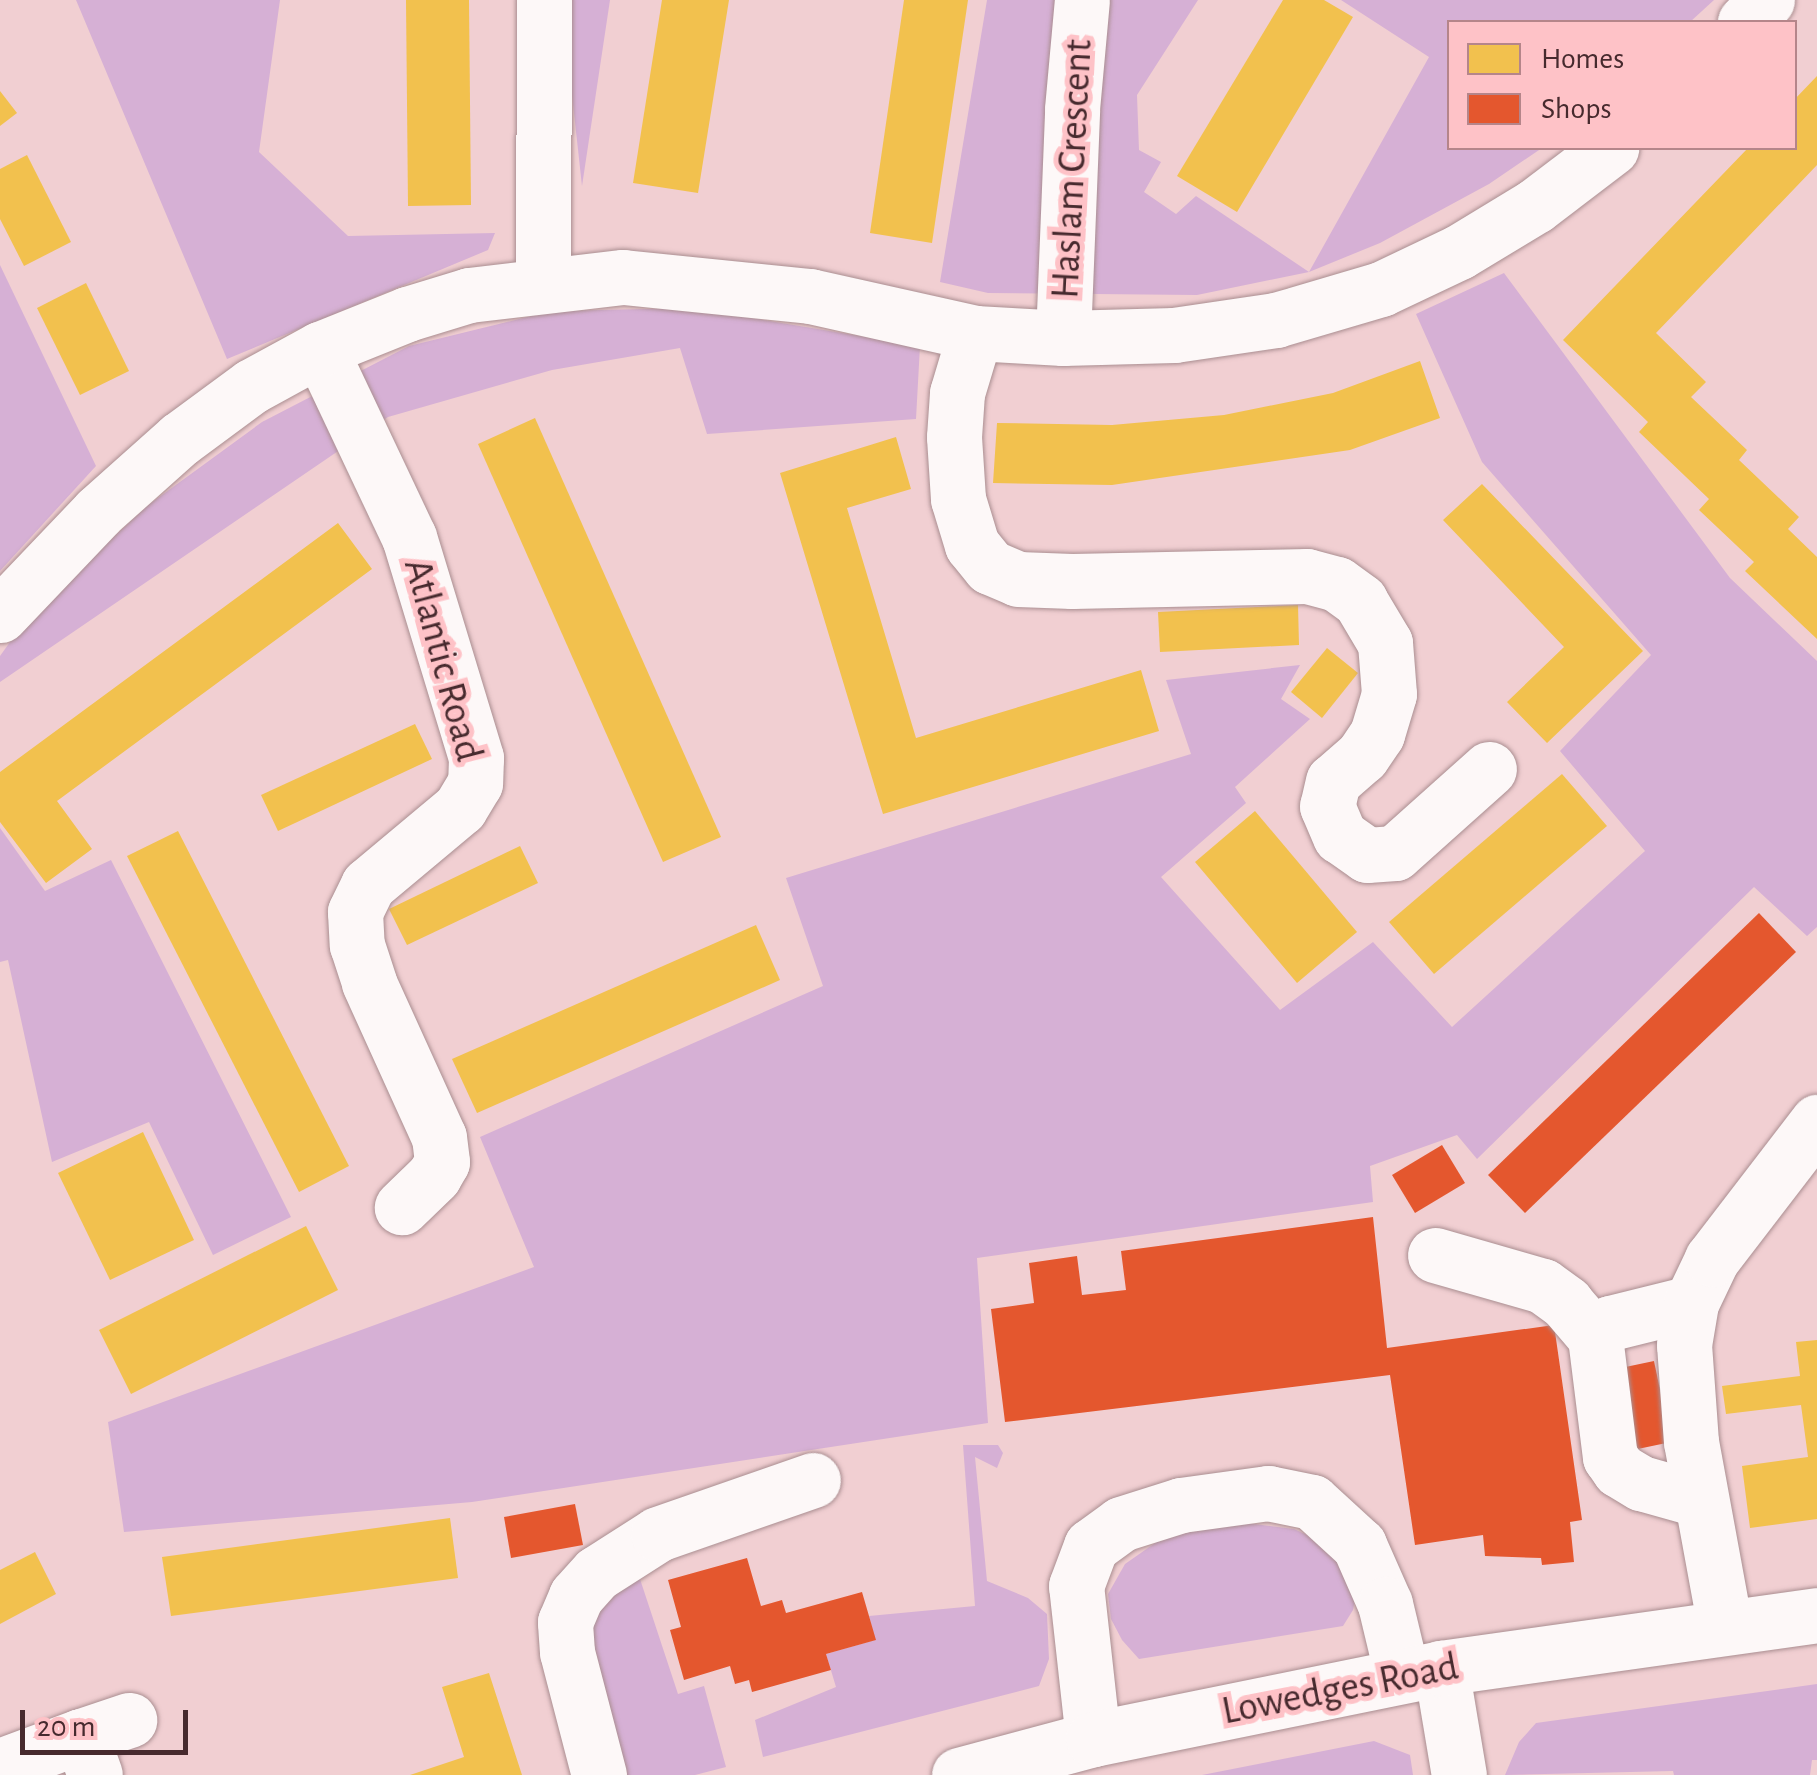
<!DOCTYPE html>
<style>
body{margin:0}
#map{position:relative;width:1817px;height:1775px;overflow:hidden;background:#f1cfd2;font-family:"Alegreya Sans",sans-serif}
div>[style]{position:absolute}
.green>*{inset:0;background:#d6b0d5}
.homes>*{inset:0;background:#f2c14e}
.shops>*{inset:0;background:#e4572e}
.roads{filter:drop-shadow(0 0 2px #aa8e91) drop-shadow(0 0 2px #aa8e91)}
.minor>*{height:55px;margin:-27.5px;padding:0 27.5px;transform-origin:27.5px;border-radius:27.5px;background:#fdf8f8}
span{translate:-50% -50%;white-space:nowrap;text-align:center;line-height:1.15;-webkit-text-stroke:10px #fec2c7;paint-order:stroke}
.street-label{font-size:40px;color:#472a2e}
.legend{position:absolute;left:1447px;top:20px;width:350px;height:130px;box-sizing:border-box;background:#fec2c7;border:2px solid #b5858a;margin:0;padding:12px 18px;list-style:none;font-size:30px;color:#472a2e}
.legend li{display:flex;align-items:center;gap:20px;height:50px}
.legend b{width:50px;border:2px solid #b5858a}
.scale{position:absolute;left:20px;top:1710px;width:168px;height:45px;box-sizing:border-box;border:5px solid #472a2e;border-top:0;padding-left:12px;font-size:30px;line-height:35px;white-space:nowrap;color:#472a2e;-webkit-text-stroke:8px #fec2c7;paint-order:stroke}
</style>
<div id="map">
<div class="green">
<div style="clip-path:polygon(76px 0,280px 0,259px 152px,348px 236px,495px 233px,488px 250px,227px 359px)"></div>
<div style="clip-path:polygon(568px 0,610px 0,582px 186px,567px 49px)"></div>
<div style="clip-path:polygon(987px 0,1198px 0,1137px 95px,1139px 150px,1161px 162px,1144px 192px,1176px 214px,1196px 196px,1309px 272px,1429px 57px,1341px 0,1714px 0,1690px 22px,1450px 22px,1450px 148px,1542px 148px,1489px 184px,1380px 243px,1309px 272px,1197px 295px,988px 293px,940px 282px)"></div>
<div style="clip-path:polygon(0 265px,96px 466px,0 571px)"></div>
<div style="clip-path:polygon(1504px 273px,1730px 578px,1817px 661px,1817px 927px,1807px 936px,1754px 887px,1477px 1159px,1457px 1135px,1370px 1166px,1373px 1202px,977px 1258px,988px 1423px,472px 1502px,124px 1532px,108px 1422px,534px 1267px,480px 1137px,823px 986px,786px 878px,1191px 754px,1166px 680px,1300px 665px,1281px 699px,1310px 719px,1235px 787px,1246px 803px,1161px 877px,1280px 1010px,1373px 942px,1452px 1027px,1645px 851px,1560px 751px,1651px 655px,1482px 462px,1416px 314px)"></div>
<div style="clip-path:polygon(692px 308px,920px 346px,916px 419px,707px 434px,680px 348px,552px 370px,388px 417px,0 682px,0 656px,28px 617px,147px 506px,262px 422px,409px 346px,552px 311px)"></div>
<div style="clip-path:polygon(0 828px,45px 891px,111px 860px,291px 1217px,213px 1255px,149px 1122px,52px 1162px,8px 960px,0 962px)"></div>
<div style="clip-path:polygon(963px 1445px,998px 1445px,1003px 1453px,997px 1468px,975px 1457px,987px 1581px,1028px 1598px,1047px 1614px,1049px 1659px,1039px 1686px,763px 1757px,755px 1720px,836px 1687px,826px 1654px,875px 1640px,869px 1616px,975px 1606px)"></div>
<div style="clip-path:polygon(1246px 1523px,1294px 1529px,1335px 1548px,1357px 1591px,1353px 1610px,1343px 1626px,1139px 1659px,1122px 1640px,1111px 1619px,1108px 1594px,1125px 1564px,1158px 1541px,1210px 1526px)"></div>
<div style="clip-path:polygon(639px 1576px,678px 1694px,704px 1686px,726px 1767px,695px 1775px,622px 1775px,592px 1671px,593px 1605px)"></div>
<div style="clip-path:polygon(1817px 1684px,1817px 1760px,1812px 1760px,1810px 1775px,1674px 1775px,1673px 1771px,1505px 1775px,1519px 1742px,1536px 1723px)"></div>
<div style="clip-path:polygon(1374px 1741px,1410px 1755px,1413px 1775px,1202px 1775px)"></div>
</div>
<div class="homes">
<div style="clip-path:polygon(406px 0,469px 0,471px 205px,408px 206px)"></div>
<div style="clip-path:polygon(662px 0,729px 0,698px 193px,633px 183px)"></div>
<div style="clip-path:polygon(904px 0,968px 0,932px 243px,870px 233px)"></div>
<div style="clip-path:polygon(1283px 0,1324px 0,1353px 17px,1237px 212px,1177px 176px)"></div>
<div style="clip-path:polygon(1817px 76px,1817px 165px,1656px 333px,1706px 382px,1691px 397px,1747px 450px,1739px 460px,1799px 517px,1788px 529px,1817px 557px,1817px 639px,1745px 571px,1754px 562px,1699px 510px,1709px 499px,1639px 432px,1648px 422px,1563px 340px,1748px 148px,1794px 148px,1794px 100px)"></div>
<div style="clip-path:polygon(0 91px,17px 113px,0 126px)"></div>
<div style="clip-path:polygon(27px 155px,71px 242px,24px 266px,0 219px,0 169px)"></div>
<div style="clip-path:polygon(86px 283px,129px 371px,80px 395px,37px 308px)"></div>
<div style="clip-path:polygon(1420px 361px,1440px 418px,1350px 450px,1112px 485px,993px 483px,997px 423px,1112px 425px,1224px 415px,1333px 393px)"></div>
<div style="clip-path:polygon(535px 418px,721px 837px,663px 862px,478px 444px)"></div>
<div style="clip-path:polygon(896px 437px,911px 489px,847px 508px,916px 738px,1141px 670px,1159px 731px,883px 814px,780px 473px)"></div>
<div style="clip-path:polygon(1482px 484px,1643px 651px,1547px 743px,1507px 702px,1564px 647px,1443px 520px)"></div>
<div style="clip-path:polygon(338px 523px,372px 569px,57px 801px,92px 849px,46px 883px,0 822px,0 772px)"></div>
<div style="clip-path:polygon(1298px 605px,1299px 645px,1160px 652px,1158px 612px)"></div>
<div style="clip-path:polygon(1327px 648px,1358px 673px,1322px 718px,1291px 692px)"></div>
<div style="clip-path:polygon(415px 724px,432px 759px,278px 831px,261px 795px)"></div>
<div style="clip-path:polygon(1562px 774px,1607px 826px,1434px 974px,1389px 922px)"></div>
<div style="clip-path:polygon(1255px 811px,1357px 932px,1297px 983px,1195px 862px)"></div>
<div style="clip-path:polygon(178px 831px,349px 1166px,299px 1192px,127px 856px)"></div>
<div style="clip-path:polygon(520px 846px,538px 883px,407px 945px,389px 909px)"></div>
<div style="clip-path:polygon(756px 925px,780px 980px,477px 1113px,452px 1059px)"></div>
<div style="clip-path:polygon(143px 1132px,194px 1240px,110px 1280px,58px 1173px)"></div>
<div style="clip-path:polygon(306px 1226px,338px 1290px,131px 1394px,99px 1330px)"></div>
<div style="clip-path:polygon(1817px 1340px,1817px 1519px,1750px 1528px,1742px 1466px,1808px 1457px,1801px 1405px,1726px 1414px,1722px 1386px,1800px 1376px,1796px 1342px)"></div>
<div style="clip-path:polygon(450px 1518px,458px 1578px,171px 1616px,162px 1557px)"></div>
<div style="clip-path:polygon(35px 1552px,56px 1594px,0 1624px,0 1570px)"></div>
<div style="clip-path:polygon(489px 1673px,522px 1775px,410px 1775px,464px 1757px,442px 1687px)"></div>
</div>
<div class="shops">
<div style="clip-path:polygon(1759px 913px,1796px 952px,1525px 1213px,1488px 1175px)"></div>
<div style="clip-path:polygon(1442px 1145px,1465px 1183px,1415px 1213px,1392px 1175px)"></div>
<div style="clip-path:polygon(1373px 1217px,1387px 1348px,1554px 1325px,1582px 1520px,1570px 1522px,1574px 1562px,1542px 1565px,1541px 1558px,1485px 1556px,1483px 1535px,1415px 1545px,1390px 1375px,1005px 1422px,991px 1309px,1034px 1303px,1029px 1263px,1077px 1256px,1082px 1295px,1126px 1290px,1121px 1251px)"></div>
<div style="clip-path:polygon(1654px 1361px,1671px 1442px,1633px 1450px,1616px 1369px)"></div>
<div style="clip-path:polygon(575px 1504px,583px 1545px,511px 1558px,504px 1517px)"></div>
<div style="clip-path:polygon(747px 1558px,761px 1606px,782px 1600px,786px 1613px,862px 1592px,876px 1640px,826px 1654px,831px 1670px,752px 1692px,749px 1680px,735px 1684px,730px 1666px,684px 1680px,670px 1630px,681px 1627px,668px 1580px)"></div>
</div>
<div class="roads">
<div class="minor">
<div style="left:1745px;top:22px;width:31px;rotate:-45deg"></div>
<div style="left:543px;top:284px;width:284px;rotate:-89.8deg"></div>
<div style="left:975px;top:333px;width:63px;rotate:106.7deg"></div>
<div style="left:957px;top:393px;width:44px;rotate:93.9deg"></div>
<div style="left:954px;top:437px;width:62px;rotate:86.3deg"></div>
<div style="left:958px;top:499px;width:48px;rotate:73.1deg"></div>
<div style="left:972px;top:545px;width:28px;rotate:51deg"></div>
<div style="left:990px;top:567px;width:30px;rotate:23deg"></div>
<div style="left:1018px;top:579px;width:54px;rotate:2.1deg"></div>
<div style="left:1072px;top:581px;width:235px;rotate:-1.2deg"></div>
<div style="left:1307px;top:576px;width:31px;rotate:15deg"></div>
<div style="left:1337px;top:584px;width:29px;rotate:36deg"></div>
<div style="left:1360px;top:601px;width:49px;rotate:59.2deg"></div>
<div style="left:1385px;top:643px;width:51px;rotate:85.5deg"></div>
<div style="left:1389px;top:694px;width:42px;rotate:106.7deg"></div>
<div style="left:1377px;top:734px;width:27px;rotate:124deg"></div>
<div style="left:1362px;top:756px;width:38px;rotate:139deg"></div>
<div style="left:1333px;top:781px;width:26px;rotate:103deg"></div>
<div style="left:1327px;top:806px;width:33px;rotate:67deg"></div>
<div style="left:1340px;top:836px;width:33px;rotate:35deg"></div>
<div style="left:1367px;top:855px;width:28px;rotate:-4deg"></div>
<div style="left:1395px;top:853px;width:126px;rotate:-41.8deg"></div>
<div style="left:1063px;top:338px;width:229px;rotate:-87.7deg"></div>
<div style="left:1072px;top:109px;width:109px;rotate:-84.8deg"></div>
<div style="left:320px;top:349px;width:208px;rotate:64.7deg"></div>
<div style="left:409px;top:537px;width:231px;rotate:73.1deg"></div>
<div style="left:476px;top:758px;width:25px;rotate:92deg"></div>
<div style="left:475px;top:783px;width:29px;rotate:121deg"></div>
<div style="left:460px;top:808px;width:120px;rotate:140.1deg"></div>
<div style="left:368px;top:885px;width:30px;rotate:116deg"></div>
<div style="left:355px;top:912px;width:33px;rotate:87deg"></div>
<div style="left:357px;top:945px;width:40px;rotate:72deg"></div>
<div style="left:369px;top:983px;width:169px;rotate:65.6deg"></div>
<div style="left:439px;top:1137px;width:25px;rotate:83deg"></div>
<div style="left:442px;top:1162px;width:16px;rotate:120deg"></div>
<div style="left:434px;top:1176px;width:45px;rotate:135.9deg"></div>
<div style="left:0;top:615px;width:142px;rotate:-46.4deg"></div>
<div style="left:98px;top:512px;width:110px;rotate:-41.7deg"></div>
<div style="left:180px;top:439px;width:89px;rotate:-36.4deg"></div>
<div style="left:252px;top:386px;width:77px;rotate:-28.6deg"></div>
<div style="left:320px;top:349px;width:94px;rotate:-21.9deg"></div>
<div style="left:407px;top:314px;width:65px;rotate:-17deg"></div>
<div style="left:469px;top:295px;width:155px;rotate:-6.7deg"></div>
<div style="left:623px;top:277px;width:188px;rotate:5.8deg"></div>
<div style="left:810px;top:296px;width:169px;rotate:12.6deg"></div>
<div style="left:975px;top:333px;width:88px;rotate:3.3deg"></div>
<div style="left:1063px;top:338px;width:111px;rotate:-1.5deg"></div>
<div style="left:1174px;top:335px;width:103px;rotate:-8.4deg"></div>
<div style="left:1276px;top:320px;width:109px;rotate:-16.4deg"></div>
<div style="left:1381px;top:289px;width:86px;rotate:-25.4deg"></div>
<div style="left:1459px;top:252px;width:89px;rotate:-31.2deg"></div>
<div style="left:1535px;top:206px;width:96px;rotate:-37.3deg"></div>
<div style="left:1435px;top:1255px;width:112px;rotate:16deg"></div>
<div style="left:1543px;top:1286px;width:29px;rotate:36deg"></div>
<div style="left:1566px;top:1303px;width:45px;rotate:49.5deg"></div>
<div style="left:1691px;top:1303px;width:83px;rotate:166.1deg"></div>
<div style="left:1610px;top:1323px;width:21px;rotate:137deg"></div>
<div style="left:1595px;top:1337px;width:121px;rotate:82.9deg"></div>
<div style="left:1610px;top:1457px;width:16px;rotate:55deg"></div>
<div style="left:1619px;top:1470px;width:26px;rotate:31deg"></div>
<div style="left:1641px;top:1483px;width:62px;rotate:15.8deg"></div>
<div style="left:1725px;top:1627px;width:188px;rotate:-100.4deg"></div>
<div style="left:1691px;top:1442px;width:97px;rotate:-94.1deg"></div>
<div style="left:1684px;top:1345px;width:43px;rotate:-80.5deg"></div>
<div style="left:1691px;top:1303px;width:49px;rotate:-64.5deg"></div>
<div style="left:1712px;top:1259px;width:173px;rotate:-52.5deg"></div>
<div style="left:1441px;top:1668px;width:109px;rotate:80.5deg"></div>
<div style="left:81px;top:1736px;width:51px;rotate:-18.4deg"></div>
<div style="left:1093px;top:1739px;width:154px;rotate:-96.3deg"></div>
<div style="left:1076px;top:1586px;width:43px;rotate:-69.4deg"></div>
<div style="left:1091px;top:1546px;width:37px;rotate:-36deg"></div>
<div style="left:1121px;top:1524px;width:63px;rotate:-17.6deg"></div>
<div style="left:1181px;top:1505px;width:88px;rotate:-7.9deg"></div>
<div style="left:1268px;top:1493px;width:45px;rotate:11.6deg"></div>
<div style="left:1312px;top:1502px;width:64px;rotate:42.5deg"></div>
<div style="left:1359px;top:1545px;width:64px;rotate:66.2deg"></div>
<div style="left:1385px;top:1604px;width:73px;rotate:76.5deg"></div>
<div style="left:0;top:1766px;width:86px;rotate:-20.3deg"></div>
<div style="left:81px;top:1736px;width:41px;rotate:70.3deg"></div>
<div style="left:599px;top:1775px;width:127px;rotate:-104.6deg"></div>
<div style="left:567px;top:1652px;width:30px;rotate:-94deg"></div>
<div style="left:565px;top:1622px;width:28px;rotate:-67deg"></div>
<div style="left:576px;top:1596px;width:31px;rotate:-48deg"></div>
<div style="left:597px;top:1573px;width:72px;rotate:-32.6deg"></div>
<div style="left:658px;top:1534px;width:164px;rotate:-19.2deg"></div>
<div style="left:959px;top:1775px;width:139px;rotate:-15deg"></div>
<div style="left:1093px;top:1739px;width:355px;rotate:-11.5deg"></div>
<div style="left:1441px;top:1668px;width:380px;rotate:-8deg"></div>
</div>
</div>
<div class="street-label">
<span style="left:1072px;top:169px;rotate:-87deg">Haslam Crescent</span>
<span style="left:443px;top:660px;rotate:75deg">Atlantic Road</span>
<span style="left:1340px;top:1689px;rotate:-11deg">Lowedges Road</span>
</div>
<ul class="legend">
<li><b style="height:28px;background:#f2c14e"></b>Homes</li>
<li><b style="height:28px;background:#e4572e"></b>Shops</li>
</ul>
<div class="scale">20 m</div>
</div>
